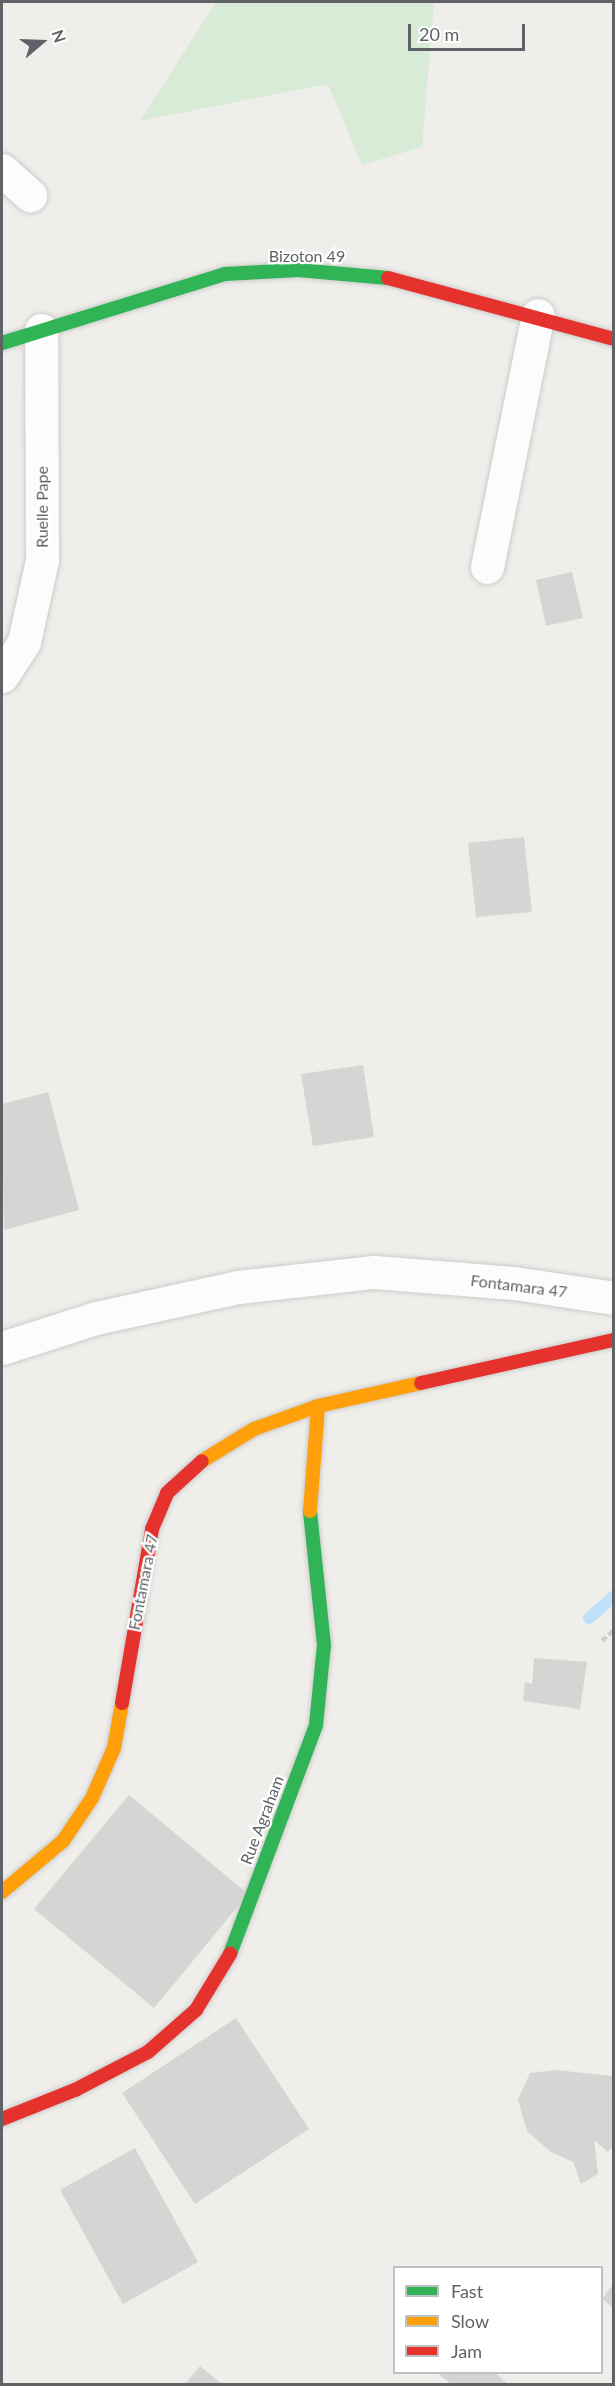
<!DOCTYPE html>
<style>
body{margin:0}
#map{position:relative;width:615px;height:2386px;overflow:hidden;background:#efeeea;font-family:Lato,sans-serif}
div>[style]{position:absolute}
.green>*{inset:0;background:#d8ebd6}
.stream>*{height:12px;margin:-6px;padding:0 6px;transform-origin:6px;border-radius:6px;background:#bfe0f9}
.building>*{inset:0;background:#d6d5d3}
.path>*{height:4px;margin-top:-2px;transform-origin:0;background:repeating-linear-gradient(90deg,#cacfcc 0 6px,transparent 0 9px)}
.roads{filter:drop-shadow(0 0 2px #cbcccc) drop-shadow(0 0 2px #cbcccc)}
.street>*{height:33px;margin:-16.5px;padding:0 16.5px;transform-origin:16.5px;border-radius:16.5px;background:#fdfcfc}
.fast>*{height:14px;margin:-7px;padding:0 7px;transform-origin:7px;border-radius:7px;background:#30b455}
.slow>*{height:14px;margin:-7px;padding:0 7px;transform-origin:7px;border-radius:7px;background:#ff9f0a}
.jam>*{height:14px;margin:-7px;padding:0 7px;transform-origin:7px;border-radius:7px;background:#e5322d}
span{translate:-50% -50%;white-space:nowrap;text-align:center;line-height:1.15;-webkit-text-stroke:4.5px #fff;paint-order:stroke}
.street-label{font-size:16px;color:#5f6368}
.frame{position:absolute;inset:0;border:3px solid #5f6368;pointer-events:none}
.legend{position:absolute;left:393px;top:2266px;width:210px;height:108px;box-sizing:border-box;background:#fff;border:2px solid #bfc1c3;margin:0;padding:8px 10px;list-style:none;font-size:18px;color:#5f6368}
.legend li{display:flex;align-items:center;gap:12px;height:30px}
.legend b{width:30px;border:2px solid #bfc1c3}
.north{position:absolute;left:12px;top:12px;width:60px;height:60px;-webkit-text-stroke:4px #fff;paint-order:stroke;rotate:71deg;font-size:16px;font-weight:700;line-height:24px;text-align:center;color:#5f6368}
.north::after{content:'';display:block;margin:auto;width:21px;height:27px;background:#5f6368;clip-path:polygon(50% 0,100% 100%,50% 72%,0 100%)}
.scale{position:absolute;left:408px;top:24px;width:117px;height:27px;box-sizing:border-box;border:3px solid #5f6368;border-top:0;padding-left:8px;font-size:18px;line-height:21px;white-space:nowrap;color:#5f6368;-webkit-text-stroke:4px #fff;paint-order:stroke}
</style>
<div id="map">
<div class="green">
<div style="clip-path:polygon(216px 2px,434px 2px,422px 147px,362px 165px,328px 84px,140px 121px)"></div>
</div>
<div class="stream">
<div style="left:589px;top:1618px;width:33px;rotate:-41deg"></div>
</div>
<div class="building">
<div style="clip-path:polygon(572px 572px,583px 618px,546px 626px,536px 580px)"></div>
<div style="clip-path:polygon(524px 837px,532px 912px,476px 917px,468px 843px)"></div>
<div style="clip-path:polygon(363px 1065px,374px 1137px,313px 1146px,301px 1074px)"></div>
<div style="clip-path:polygon(48px 1092px,79px 1210px,4px 1230px,2px 1104px)"></div>
<div style="clip-path:polygon(534px 1658px,587px 1662px,580px 1709px,523px 1701px,525px 1682px,532px 1684px)"></div>
<div style="clip-path:polygon(129px 1795px,248px 1894px,154px 2008px,34px 1909px)"></div>
<div style="clip-path:polygon(236px 2018px,309px 2129px,195px 2204px,122px 2093px)"></div>
<div style="clip-path:polygon(556px 2070px,612px 2076px,614px 2145px,608px 2152px,594px 2140px,598px 2174px,581px 2184px,573px 2162px,551px 2152px,527px 2131px,518px 2100px,530px 2073px)"></div>
<div style="clip-path:polygon(135px 2148px,198px 2262px,123px 2304px,60px 2190px)"></div>
<div style="clip-path:polygon(614px 2283px,614px 2308px,602px 2299px)"></div>
<div style="clip-path:polygon(200px 2366px,222px 2384px,185px 2384px)"></div>
<div style="clip-path:polygon(436px 2372px,494px 2372px,508px 2384px,451px 2384px)"></div>
</div>
<div class="path">
<div style="left:602px;top:1641px;width:16px;rotate:-43deg"></div>
</div>
<div class="roads">
<div class="street">
<div style="left:2px;top:170px;width:38px;rotate:42deg"></div>
<div style="left:487px;top:567px;width:257px;rotate:-78.6deg"></div>
<div style="left:2px;top:676px;width:40px;rotate:-57.1deg"></div>
<div style="left:24px;top:642px;width:84px;rotate:-77.6deg"></div>
<div style="left:42px;top:560px;width:230px;rotate:-90.2deg"></div>
<div style="left:2px;top:1348px;width:99px;rotate:-17.7deg"></div>
<div style="left:96px;top:1318px;width:145px;rotate:-12.3deg"></div>
<div style="left:238px;top:1287px;width:137px;rotate:-6.3deg"></div>
<div style="left:374px;top:1272px;width:140px;rotate:4.5deg"></div>
<div style="left:514px;top:1283px;width:101px;rotate:8.5deg"></div>
</div>
<div class="fast">
<div style="left:2px;top:343px;width:233px;rotate:-17.2deg"></div>
<div style="left:225px;top:274px;width:73px;rotate:-3.1deg"></div>
<div style="left:298px;top:270px;width:90px;rotate:5.1deg"></div>
<div style="left:230px;top:1954px;width:245px;rotate:-69.4deg"></div>
<div style="left:316px;top:1725px;width:80px;rotate:-84.3deg"></div>
<div style="left:324px;top:1645px;width:135px;rotate:-96deg"></div>
</div>
<div class="slow">
<div style="left:202px;top:1461px;width:61px;rotate:-31.6deg"></div>
<div style="left:254px;top:1429px;width:68px;rotate:-19.8deg"></div>
<div style="left:318px;top:1406px;width:106px;rotate:-12.6deg"></div>
<div style="left:310px;top:1511px;width:105px;rotate:-85.6deg"></div>
<div style="left:2px;top:1892px;width:80px;rotate:-39.9deg"></div>
<div style="left:63px;top:1841px;width:52px;rotate:-56deg"></div>
<div style="left:92px;top:1798px;width:55px;rotate:-66.3deg"></div>
<div style="left:114px;top:1748px;width:46px;rotate:-79.9deg"></div>
</div>
<div class="jam">
<div style="left:388px;top:278px;width:234px;rotate:15.1deg"></div>
<div style="left:421px;top:1383px;width:198px;rotate:-12.6deg"></div>
<div style="left:122px;top:1703px;width:177px;rotate:-80.2deg"></div>
<div style="left:152px;top:1529px;width:39px;rotate:-67deg"></div>
<div style="left:167px;top:1493px;width:47px;rotate:-42.4deg"></div>
<div style="left:2px;top:2119px;width:79px;rotate:-21.7deg"></div>
<div style="left:75px;top:2090px;width:82px;rotate:-27.5deg"></div>
<div style="left:148px;top:2052px;width:64px;rotate:-41.2deg"></div>
<div style="left:196px;top:2010px;width:66px;rotate:-58.7deg"></div>
</div>
</div>
<div class="street-label">
<span style="left:307px;top:256px">Bizoton 49</span>
<span style="left:42px;top:507px;rotate:-90deg">Ruelle Pape</span>
<span style="left:519px;top:1286px;rotate:7deg">Fontamara 47</span>
<span style="left:143px;top:1582px;rotate:-79deg">Fontamara 47</span>
<span style="left:262px;top:1820px;rotate:-69deg">Rue Agraham</span>
</div>
<div class="frame"></div>
<ul class="legend">
<li><b style="height:8px;background:#30b455"></b>Fast</li>
<li><b style="height:8px;background:#ff9f0a"></b>Slow</li>
<li><b style="height:8px;background:#e5322d"></b>Jam</li>
</ul>
<div class="north">N</div>
<div class="scale">20 m</div>
</div>
